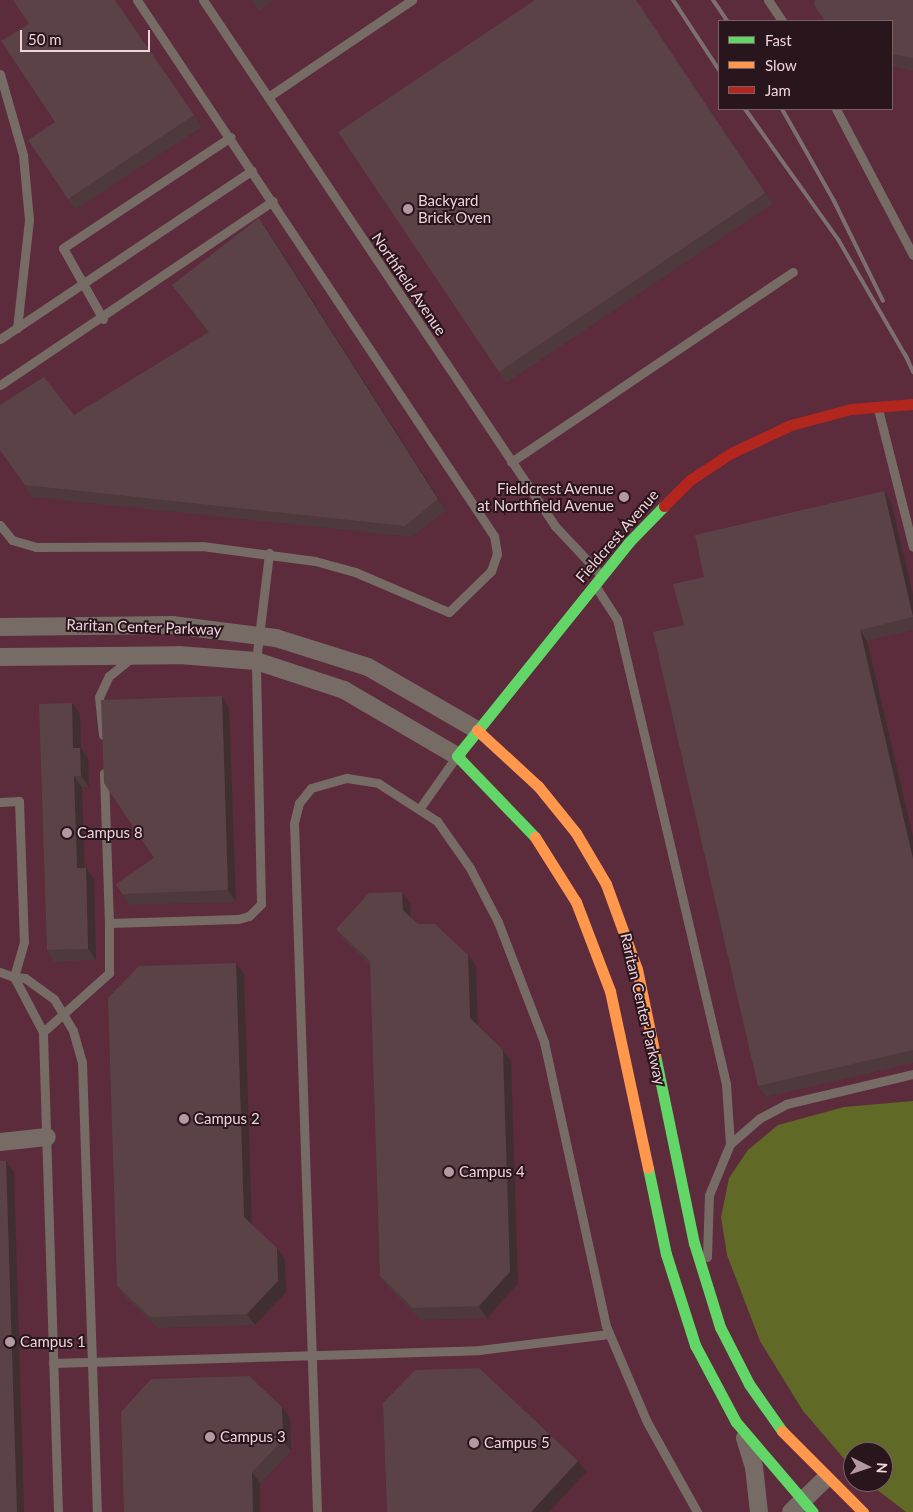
<!DOCTYPE html>
<style>
body{margin:0}
#map{position:relative;width:913px;height:1512px;overflow:hidden;background:#462e36;font-family:Lato,sans-serif}
div>[style]{position:absolute}
.built>*{inset:0;background:#5c2b3c}
.forest>*{inset:0;background:#606925}
.lane>*{height:9px;margin:-4.5px;padding:0 4.5px;transform-origin:4.5px;border-radius:4.5px;background:#776b66}
.street>*{height:18px;margin:-9px;padding:0 9px;transform-origin:9px;border-radius:9px;background:#776b66}
.fast>*{height:11px;margin:-5.5px;padding:0 5.5px;transform-origin:5.5px;border-radius:5.5px;background:#63d668}
.slow>*{height:11px;margin:-5.5px;padding:0 5.5px;transform-origin:5.5px;border-radius:5.5px;background:#ff974d}
.jam>*{height:11px;margin:-5.5px;padding:0 5.5px;transform-origin:5.5px;border-radius:5.5px;background:#b3261e}
.rail>*{height:4px;margin:-2px;padding:0 2px;transform-origin:2px;border-radius:2px;background:#7d6f70}
.wall>*{inset:0;background:#4e393c}
.shaded-wall>*{inset:0;background:#402e31}
.building>*{inset:0;background:#5b4246}
.dots>*{width:14px;height:14px;translate:-50% -50%;box-sizing:border-box;border:2px solid #29151c;border-radius:50%}
span{translate:-50% -50%;white-space:nowrap;text-align:center;line-height:1.15;-webkit-text-stroke:4px #29151c;paint-order:stroke}
.poi-label{font-size:15px;color:#f1d3db}
.left{translate:0 -50%;text-align:left}
.right{translate:-100% -50%;text-align:right}
.street-label{font-size:15px;color:#f1d3db}
.legend{position:absolute;left:718px;top:20px;width:175px;height:90px;box-sizing:border-box;background:#29151c;border:1px solid #796168;margin:0;padding:6px 9px;list-style:none;font-size:15px;color:#f1d3db}
.legend li{display:flex;align-items:center;gap:10px;height:25px}
.legend b{width:25px;border:1px solid #796168}
.north{position:absolute;left:843px;top:1442px;width:50px;height:50px;box-sizing:border-box;background:#29151c;border:1px solid #796168;border-radius:50%;rotate:94deg;font-size:14px;font-weight:700;line-height:20px;text-align:center;color:#f1d3db}
.north::after{content:'';display:block;margin:auto;width:18px;height:22px;background:#b599a1;clip-path:polygon(50% 0,100% 100%,50% 72%,0 100%)}
.scale{position:absolute;left:20px;top:30px;width:130px;height:22px;box-sizing:border-box;border:2px solid #f1d3db;border-top:0;padding-left:6px;font-size:15px;line-height:18px;white-space:nowrap;color:#f1d3db;-webkit-text-stroke:4px #29151c;paint-order:stroke}
</style>
<div id="map">
<div class="built">
<div style="clip-path:polygon(evenodd,0 0,913px 0,913px 1512px,0 1512px,0 0,719px 21px,892px 21px,892px 109px,719px 109px,719px 21px,0 0,853px 1452px,883px 1452px,883px 1482px,853px 1482px,853px 1452px)"></div>
</div>
<div class="forest">
<div style="clip-path:polygon(913px 1101px,913px 1512px,906px 1512px,867px 1482px,883px 1482px,883px 1452px,853px 1452px,853px 1469px,803px 1411px,760px 1341px,727px 1255px,721px 1217px,729px 1178px,748px 1150px,778px 1125px,844px 1107px)"></div>
</div>
<div class="lane">
<div style="left:203px;top:0;width:633px;rotate:56.21deg"></div>
<div style="left:555px;top:526px;width:66px;rotate:46.8deg"></div>
<div style="left:768px;top:0;width:25px;rotate:56deg"></div>
<div style="left:0;top:74px;width:84px;rotate:74.1deg"></div>
<div style="left:23px;top:155px;width:65px;rotate:84.7deg"></div>
<div style="left:29px;top:220px;width:109px;rotate:96.3deg"></div>
<div style="left:268px;top:97px;width:174px;rotate:-34deg"></div>
<div style="left:836px;top:109px;width:165px;rotate:62.2deg"></div>
<div style="left:103px;top:319px;width:81px;rotate:-119.4deg"></div>
<div style="left:63px;top:248px;width:201px;rotate:-33.5deg"></div>
<div style="left:0;top:339px;width:303px;rotate:-33.8deg"></div>
<div style="left:0;top:385px;width:329px;rotate:-34deg"></div>
<div style="left:878px;top:409px;width:142px;rotate:75.8deg"></div>
<div style="left:511px;top:462px;width:340px;rotate:-34deg"></div>
<div style="left:0;top:525px;width:19px;rotate:51deg"></div>
<div style="left:12px;top:540px;width:25px;rotate:16deg"></div>
<div style="left:36px;top:547px;width:166px;rotate:-0.3deg"></div>
<div style="left:202px;top:546px;width:114px;rotate:7.6deg"></div>
<div style="left:315px;top:561px;width:41px;rotate:15.4deg"></div>
<div style="left:355px;top:572px;width:102px;rotate:23.1deg"></div>
<div style="left:449px;top:612px;width:59px;rotate:-44.3deg"></div>
<div style="left:491px;top:571px;width:18px;rotate:-71deg"></div>
<div style="left:497px;top:554px;width:18px;rotate:-99deg"></div>
<div style="left:494px;top:536px;width:644px;rotate:-123.67deg"></div>
<div style="left:596px;top:587px;width:38px;rotate:57deg"></div>
<div style="left:617px;top:619px;width:478px;rotate:76.8deg"></div>
<div style="left:726px;top:1084px;width:60px;rotate:86.2deg"></div>
<div style="left:103px;top:735px;width:38px;rotate:-96deg"></div>
<div style="left:99px;top:697px;width:23px;rotate:-65deg"></div>
<div style="left:109px;top:676px;width:27px;rotate:-39deg"></div>
<div style="left:104px;top:773px;width:150px;rotate:88.1deg"></div>
<div style="left:0;top:802px;width:19px;rotate:-3deg"></div>
<div style="left:19px;top:801px;width:141px;rotate:88deg"></div>
<div style="left:24px;top:942px;width:36px;rotate:106deg"></div>
<div style="left:14px;top:977px;width:15px;rotate:-160deg"></div>
<div style="left:420px;top:808px;width:62px;rotate:-54.8deg"></div>
<div style="left:43px;top:1032px;width:89px;rotate:-41.8deg"></div>
<div style="left:109px;top:973px;width:50px;rotate:-90deg"></div>
<div style="left:109px;top:923px;width:129px;rotate:-1.8deg"></div>
<div style="left:238px;top:919px;width:11px;rotate:-15deg"></div>
<div style="left:249px;top:916px;width:17px;rotate:-45deg"></div>
<div style="left:261px;top:904px;width:243px;rotate:-91.2deg"></div>
<div style="left:256px;top:661px;width:109px;rotate:-83.1deg"></div>
<div style="left:707px;top:1257px;width:62px;rotate:-88.2deg"></div>
<div style="left:709px;top:1195px;width:55px;rotate:-67.6deg"></div>
<div style="left:730px;top:1144px;width:40px;rotate:-41deg"></div>
<div style="left:760px;top:1118px;width:30px;rotate:-28deg"></div>
<div style="left:786px;top:1104px;width:130px;rotate:-13.3deg"></div>
<div style="left:53px;top:1363px;width:426px;rotate:-1.7deg"></div>
<div style="left:479px;top:1350px;width:131px;rotate:-7deg"></div>
<div style="left:58px;top:1512px;width:480px;rotate:-91.8deg"></div>
<div style="left:43px;top:1032px;width:62px;rotate:-117.8deg"></div>
<div style="left:14px;top:977px;width:11px;rotate:5deg"></div>
<div style="left:25px;top:978px;width:36px;rotate:36deg"></div>
<div style="left:54px;top:999px;width:37px;rotate:59deg"></div>
<div style="left:73px;top:1031px;width:32px;rotate:74deg"></div>
<div style="left:82px;top:1062px;width:450px;rotate:88.1deg"></div>
<div style="left:317px;top:1512px;width:689px;rotate:-91.91deg"></div>
<div style="left:294px;top:823px;width:21px;rotate:-76deg"></div>
<div style="left:299px;top:803px;width:19px;rotate:-51deg"></div>
<div style="left:311px;top:788px;width:37px;rotate:-16deg"></div>
<div style="left:347px;top:778px;width:31px;rotate:9deg"></div>
<div style="left:378px;top:783px;width:70px;rotate:32.8deg"></div>
<div style="left:437px;top:821px;width:57px;rotate:54.9deg"></div>
<div style="left:470px;top:868px;width:61px;rotate:62.6deg"></div>
<div style="left:498px;top:922px;width:129px;rotate:69deg"></div>
<div style="left:544px;top:1042px;width:291px;rotate:77.7deg"></div>
<div style="left:606px;top:1326px;width:104px;rotate:66.9deg"></div>
<div style="left:647px;top:1422px;width:103px;rotate:60.9deg"></div>
</div>
<div class="street">
<div style="left:0;top:627px;width:172px;rotate:-0.7deg"></div>
<div style="left:172px;top:625px;width:105px;rotate:7.1deg"></div>
<div style="left:276px;top:638px;width:96px;rotate:17.5deg"></div>
<div style="left:368px;top:667px;width:126px;rotate:30deg"></div>
<div style="left:0;top:657px;width:179px;rotate:-0.6deg"></div>
<div style="left:179px;top:655px;width:77px;rotate:4.5deg"></div>
<div style="left:256px;top:661px;width:93px;rotate:18.2deg"></div>
<div style="left:344px;top:690px;width:131px;rotate:30.3deg"></div>
<div style="left:0;top:1142px;width:47px;rotate:-6.1deg"></div>
<div style="left:745px;top:1438px;width:30px;rotate:73deg"></div>
<div style="left:754px;top:1467px;width:45px;rotate:83.7deg"></div>
<div style="left:791px;top:1512px;width:47px;rotate:-44.1deg"></div>
</div>
<div class="fast">
<div style="left:535px;top:837px;width:112px;rotate:-133.9deg"></div>
<div style="left:457px;top:756px;width:275px;rotate:-51.2deg"></div>
<div style="left:629px;top:542px;width:50px;rotate:-45.8deg"></div>
<div style="left:655px;top:1055px;width:192px;rotate:78.3deg"></div>
<div style="left:694px;top:1243px;width:88px;rotate:72.8deg"></div>
<div style="left:720px;top:1327px;width:64px;rotate:63deg"></div>
<div style="left:749px;top:1384px;width:57px;rotate:54.9deg"></div>
<div style="left:648px;top:1168px;width:88px;rotate:78.2deg"></div>
<div style="left:666px;top:1254px;width:96px;rotate:72.3deg"></div>
<div style="left:695px;top:1345px;width:87px;rotate:62deg"></div>
<div style="left:736px;top:1422px;width:118px;rotate:49.5deg"></div>
</div>
<div class="slow">
<div style="left:477px;top:730px;width:83px;rotate:42.6deg"></div>
<div style="left:538px;top:786px;width:60px;rotate:51deg"></div>
<div style="left:576px;top:833px;width:59px;rotate:59.5deg"></div>
<div style="left:606px;top:884px;width:90px;rotate:70deg"></div>
<div style="left:637px;top:969px;width:88px;rotate:78.2deg"></div>
<div style="left:535px;top:837px;width:77px;rotate:57.8deg"></div>
<div style="left:576px;top:902px;width:95px;rotate:69.1deg"></div>
<div style="left:610px;top:991px;width:181px;rotate:77.9deg"></div>
<div style="left:782px;top:1431px;width:115px;rotate:45deg"></div>
</div>
<div class="jam">
<div style="left:664px;top:506px;width:37px;rotate:-45deg"></div>
<div style="left:690px;top:480px;width:49px;rotate:-33.4deg"></div>
<div style="left:731px;top:453px;width:66px;rotate:-25deg"></div>
<div style="left:791px;top:425px;width:62px;rotate:-14.9deg"></div>
<div style="left:851px;top:409px;width:62px;rotate:-4.6deg"></div>
</div>
<div class="rail">
<div style="left:673px;top:0;width:84px;rotate:56.7deg"></div>
<div style="left:713px;top:0;width:25px;rotate:56deg"></div>
<div style="left:745px;top:109px;width:162px;rotate:54.5deg"></div>
<div style="left:839px;top:241px;width:138px;rotate:59.9deg"></div>
<div style="left:782px;top:109px;width:106px;rotate:60.5deg"></div>
<div style="left:834px;top:201px;width:111px;rotate:63.9deg"></div>
<div style="left:905px;top:354px;width:20px;rotate:66deg"></div>
</div>
<div class="wall">
<div style="clip-path:polygon(115px 0,202px 127px,75px 210px,28px 140px,55px 122px)"></div>
<div style="clip-path:polygon(251px 0,275px 0,259px 11px)"></div>
<div style="clip-path:polygon(636px 0,773px 204px,506px 383px,499px 372px)"></div>
<div style="clip-path:polygon(913px 0,913px 71px,892px 66px,892px 21px)"></div>
<div style="clip-path:polygon(267px 229px,446px 510px,412px 537px,32px 497px,0 450px,74px 415px,208px 333px,172px 285px)"></div>
<div style="clip-path:polygon(884px 491px,891px 502px,913px 595px,913px 630px,867px 641px,913px 837px,913px 1063px,766px 1097px,758px 1086px,684px 625px)"></div>
<div style="clip-path:polygon(229px 708px,236px 902px,130px 905px,122px 894px,154px 858px)"></div>
<div style="clip-path:polygon(80px 714px,81px 748px,88px 759px,89px 787px,82px 788px,84px 868px,94px 879px,96px 960px,54px 962px,47px 950px)"></div>
<div style="clip-path:polygon(410px 904px,411px 917px,418px 924px,476px 966px,478px 1026px,503px 1050px,511px 1061px,518px 1283px,487px 1318px,421px 1320px,388px 1287px,380px 1276px,370px 965px,344px 940px,336px 929px)"></div>
<div style="clip-path:polygon(236px 963px,244px 974px,251px 1225px,285px 1259px,286px 1292px,255px 1325px,158px 1328px,125px 1297px,117px 1286px)"></div>
<div style="clip-path:polygon(151px 1379px,282px 1407px,290px 1418px,291px 1451px,260px 1484px)"></div>
</div>
<div class="shaded-wall">
<div style="clip-path:polygon(259px 218px,267px 229px,446px 510px,438px 499px)"></div>
<div style="clip-path:polygon(884px 491px,891px 502px,913px 595px,913px 617px)"></div>
<div style="clip-path:polygon(860px 630px,867px 641px,913px 837px,913px 859px)"></div>
<div style="clip-path:polygon(222px 696px,229px 708px,236px 902px,228px 890px)"></div>
<div style="clip-path:polygon(72px 703px,80px 714px,81px 748px,88px 759px,89px 787px,81px 776px,73px 748px)"></div>
<div style="clip-path:polygon(74px 776px,82px 788px,85px 879px,77px 868px)"></div>
<div style="clip-path:polygon(86px 868px,94px 879px,96px 960px,88px 949px)"></div>
<div style="clip-path:polygon(402px 892px,410px 904px,411px 921px,403px 910px)"></div>
<div style="clip-path:polygon(468px 955px,476px 966px,478px 1030px,470px 1018px)"></div>
<div style="clip-path:polygon(236px 963px,244px 974px,252px 1229px,244px 1217px)"></div>
<div style="clip-path:polygon(503px 1050px,511px 1061px,518px 1283px,487px 1318px,479px 1306px)"></div>
<div style="clip-path:polygon(6px 1161px,14px 1172px,24px 1512px,17px 1512px)"></div>
<div style="clip-path:polygon(277px 1248px,285px 1259px,286px 1292px,255px 1325px,247px 1314px)"></div>
<div style="clip-path:polygon(282px 1407px,290px 1418px,291px 1451px,283px 1440px)"></div>
<div style="clip-path:polygon(578px 1461px,586px 1472px,549px 1512px,531px 1512px)"></div>
<div style="clip-path:polygon(252px 1472px,260px 1484px,260px 1512px,253px 1512px)"></div>
</div>
<div class="building">
<div style="clip-path:polygon(13px 0,115px 0,194px 115px,68px 199px,28px 140px,55px 122px,1px 41px,29px 24px)"></div>
<div style="clip-path:polygon(535px 0,636px 0,765px 193px,499px 372px,338px 132px)"></div>
<div style="clip-path:polygon(815px 0,913px 0,913px 58px,892px 54px,892px 21px,825px 21px,814px 5px)"></div>
<div style="clip-path:polygon(259px 218px,438px 499px,405px 526px,25px 485px,0 450px,0 405px,44px 377px,74px 415px,209px 332px,172px 285px)"></div>
<div style="clip-path:polygon(884px 491px,913px 617px,860px 630px,913px 859px,913px 1050px,758px 1086px,653px 632px,684px 625px,673px 584px,704px 577px,695px 535px)"></div>
<div style="clip-path:polygon(222px 696px,228px 890px,122px 894px,116px 884px,154px 858px,104px 783px,101px 700px)"></div>
<div style="clip-path:polygon(72px 703px,73px 748px,80px 748px,81px 776px,74px 776px,77px 868px,86px 868px,88px 949px,47px 950px,39px 704px)"></div>
<div style="clip-path:polygon(402px 892px,403px 910px,418px 924px,435px 924px,468px 955px,470px 1018px,503px 1050px,510px 1272px,479px 1306px,413px 1308px,380px 1276px,370px 961px,336px 929px,369px 893px)"></div>
<div style="clip-path:polygon(236px 963px,244px 1217px,277px 1248px,278px 1281px,247px 1314px,150px 1317px,117px 1286px,108px 998px,139px 966px)"></div>
<div style="clip-path:polygon(0 1161px,6px 1161px,17px 1512px,0 1512px)"></div>
<div style="clip-path:polygon(479px 1368px,578px 1461px,531px 1512px,387px 1512px,383px 1403px,415px 1370px)"></div>
<div style="clip-path:polygon(249px 1376px,282px 1407px,283px 1440px,252px 1472px,253px 1512px,124px 1512px,121px 1412px,151px 1379px)"></div>
</div>
<div class="dots">
<div style="left:408px;top:209px;background:#b599a1"></div>
<div style="left:624px;top:497px;background:#b599a1"></div>
<div style="left:67px;top:833px;background:#b599a1"></div>
<div style="left:184px;top:1119px;background:#b599a1"></div>
<div style="left:449px;top:1172px;background:#b599a1"></div>
<div style="left:10px;top:1342px;background:#b599a1"></div>
<div style="left:210px;top:1437px;background:#b599a1"></div>
<div style="left:474px;top:1443px;background:#b599a1"></div>
</div>
<div class="poi-label">
<span class="left" style="left:418px;top:209px">Backyard<br>Brick Oven</span>
<span class="right" style="left:614px;top:497px">Fieldcrest Avenue<br>at Northfield Avenue</span>
<span class="left" style="left:77px;top:833px">Campus 8</span>
<span class="left" style="left:194px;top:1119px">Campus 2</span>
<span class="left" style="left:459px;top:1172px">Campus 4</span>
<span class="left" style="left:20px;top:1342px">Campus 1</span>
<span class="left" style="left:220px;top:1437px">Campus 3</span>
<span class="left" style="left:484px;top:1443px">Campus 5</span>
</div>
<div class="street-label">
<span style="left:409px;top:284px;rotate:56deg">Northfield Avenue</span>
<span style="left:617px;top:536px;rotate:-49deg">Fieldcrest Avenue</span>
<span style="left:144px;top:627px;rotate:2deg">Raritan Center Parkway</span>
<span style="left:643px;top:1009px;rotate:77deg">Raritan Center Parkway</span>
</div>
<ul class="legend">
<li><b style="height:6px;background:#63d668"></b>Fast</li>
<li><b style="height:6px;background:#ff974d"></b>Slow</li>
<li><b style="height:6px;background:#b3261e"></b>Jam</li>
</ul>
<div class="north">N</div>
<div class="scale">50 m</div>
</div>
